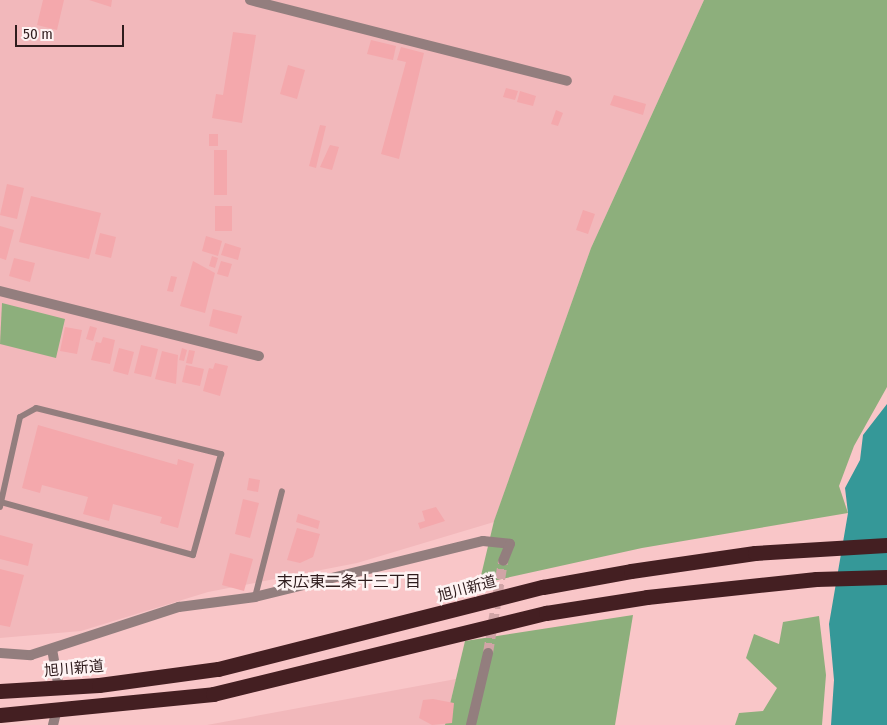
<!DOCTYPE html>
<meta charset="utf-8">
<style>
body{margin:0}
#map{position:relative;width:887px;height:725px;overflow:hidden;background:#f9c6c8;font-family:"Fira Sans Condensed","Noto Sans JP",sans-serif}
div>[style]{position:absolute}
.built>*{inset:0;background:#f2b8bb}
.green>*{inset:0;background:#8daf7c}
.water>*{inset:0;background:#359898}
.building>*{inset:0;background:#f4a8ac}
.street-tunnel>*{height:10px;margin-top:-5px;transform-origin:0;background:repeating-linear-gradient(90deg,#d1a4a6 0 10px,transparent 0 15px)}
.lane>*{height:6px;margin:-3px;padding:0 3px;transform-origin:3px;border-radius:3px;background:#937e7e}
.street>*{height:10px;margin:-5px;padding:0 5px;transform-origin:5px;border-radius:5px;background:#937e7e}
.highway>*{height:15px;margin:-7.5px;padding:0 7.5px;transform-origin:7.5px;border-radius:7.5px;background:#441f22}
span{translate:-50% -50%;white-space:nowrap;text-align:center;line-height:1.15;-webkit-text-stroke:5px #fef3f3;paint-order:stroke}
.street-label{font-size:15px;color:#2f1c1d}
.neighbourhood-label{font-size:16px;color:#2f1c1d}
.scale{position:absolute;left:15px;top:25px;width:109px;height:22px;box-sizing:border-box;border:2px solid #2f1c1d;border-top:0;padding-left:6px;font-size:15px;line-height:18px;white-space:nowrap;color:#2f1c1d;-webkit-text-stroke:4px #fef3f3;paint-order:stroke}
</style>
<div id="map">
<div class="built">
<div style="clip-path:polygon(0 0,704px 0,591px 248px,494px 522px,357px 563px,208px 592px,81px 631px,0 638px)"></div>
<div style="clip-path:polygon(456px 679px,445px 725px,207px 725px)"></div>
</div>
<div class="green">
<div style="clip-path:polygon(704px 0,887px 0,887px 387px,854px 446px,839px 486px,848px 513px,642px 548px,479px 584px,494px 521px,591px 248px)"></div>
<div style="clip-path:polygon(2px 303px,65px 319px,56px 358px,0 344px)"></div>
<div style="clip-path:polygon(633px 615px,615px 725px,445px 725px,465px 641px)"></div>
<div style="clip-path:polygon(819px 616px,826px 675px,822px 725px,735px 725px,739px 713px,763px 711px,777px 688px,746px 658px,754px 634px,779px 644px,783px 622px)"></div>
</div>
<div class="water">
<div style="clip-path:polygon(887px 404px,887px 725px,831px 725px,834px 680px,829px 624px,848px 513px,845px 488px,860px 460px,863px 435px)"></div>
</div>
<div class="building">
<div style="clip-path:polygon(43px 0,64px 0,57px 30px,37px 25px)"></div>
<div style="clip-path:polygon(89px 0,112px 0,111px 7px)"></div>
<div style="clip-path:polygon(233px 32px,256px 35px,242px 123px,212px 118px,216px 94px,223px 95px)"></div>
<div style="clip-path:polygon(371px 40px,396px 46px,393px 60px,367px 54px)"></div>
<div style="clip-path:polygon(401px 47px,424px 53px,399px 159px,381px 154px,406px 62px,397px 60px)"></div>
<div style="clip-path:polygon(288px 65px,305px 70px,297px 99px,280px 94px)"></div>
<div style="clip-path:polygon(506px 88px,518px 91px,515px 100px,503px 97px)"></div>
<div style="clip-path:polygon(520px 91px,536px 96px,533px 106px,517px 102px)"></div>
<div style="clip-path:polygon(614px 95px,646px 104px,643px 115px,610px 105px)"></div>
<div style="clip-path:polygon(556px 110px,563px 113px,558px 126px,551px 124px)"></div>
<div style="clip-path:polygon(320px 125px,326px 126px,316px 168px,309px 166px)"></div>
<div style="clip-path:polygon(209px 134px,218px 134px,218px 146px,209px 146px)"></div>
<div style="clip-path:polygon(330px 145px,339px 147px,332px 170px,320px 167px)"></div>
<div style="clip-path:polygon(214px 150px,227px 150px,227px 195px,214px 195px)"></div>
<div style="clip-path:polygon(7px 184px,24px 188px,17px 219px,0 215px)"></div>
<div style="clip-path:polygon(31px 196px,101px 213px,89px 259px,19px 242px)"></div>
<div style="clip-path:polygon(215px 206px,232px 206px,232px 231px,215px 231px)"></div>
<div style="clip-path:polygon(583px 210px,595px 214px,588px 234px,576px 230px)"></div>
<div style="clip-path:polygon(0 226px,14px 230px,6px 260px,0 258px)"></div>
<div style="clip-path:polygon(100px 233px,116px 237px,111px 258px,95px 254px)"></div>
<div style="clip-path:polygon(206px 236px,222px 241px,218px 256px,202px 251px)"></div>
<div style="clip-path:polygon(225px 243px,241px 248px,238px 260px,221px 255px)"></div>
<div style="clip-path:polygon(212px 256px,218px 258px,215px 268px,209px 266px)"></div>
<div style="clip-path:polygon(14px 258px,35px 263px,30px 282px,9px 276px)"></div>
<div style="clip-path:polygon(193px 261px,215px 273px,205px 313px,180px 306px)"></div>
<div style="clip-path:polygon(221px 261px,232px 264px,228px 277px,217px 274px)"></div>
<div style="clip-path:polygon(171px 276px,177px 277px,173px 292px,167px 291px)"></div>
<div style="clip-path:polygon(213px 309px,242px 316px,237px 334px,209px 326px)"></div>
<div style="clip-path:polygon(90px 326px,97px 328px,93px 341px,86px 339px)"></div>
<div style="clip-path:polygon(65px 327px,82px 330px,77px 354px,60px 351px)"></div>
<div style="clip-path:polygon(103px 337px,115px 340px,110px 364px,91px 360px,96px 342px,101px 343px)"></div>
<div style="clip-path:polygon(141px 345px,158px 349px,151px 377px,134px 373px)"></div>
<div style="clip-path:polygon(119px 348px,134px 352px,128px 375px,113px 371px)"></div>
<div style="clip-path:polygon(182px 348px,187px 350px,184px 361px,179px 360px)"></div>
<div style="clip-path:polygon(189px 350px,195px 351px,192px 364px,186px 363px)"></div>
<div style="clip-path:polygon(162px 351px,178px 355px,176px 384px,155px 379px)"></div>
<div style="clip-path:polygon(215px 363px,228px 366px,220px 396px,203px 391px,209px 368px,213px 369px)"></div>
<div style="clip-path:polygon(186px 365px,204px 369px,200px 386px,182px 382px)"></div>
<div style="clip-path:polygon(38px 425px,177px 465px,178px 459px,194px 464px,178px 528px,160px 523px,162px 517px,113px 504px,109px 521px,83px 514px,88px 497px,42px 485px,40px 493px,22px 488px)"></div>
<div style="clip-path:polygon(249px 478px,260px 480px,258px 492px,247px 490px)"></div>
<div style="clip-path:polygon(243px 499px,259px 503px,250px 538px,235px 534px)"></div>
<div style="clip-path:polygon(436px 507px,445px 521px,420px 529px,418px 523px,425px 521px,422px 511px)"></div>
<div style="clip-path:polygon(298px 514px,320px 521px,318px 529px,296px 522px)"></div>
<div style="clip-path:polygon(297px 528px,320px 534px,313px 557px,300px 563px,287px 560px)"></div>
<div style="clip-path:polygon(0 535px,33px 544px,28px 566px,0 559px)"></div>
<div style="clip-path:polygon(230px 553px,253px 559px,244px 591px,222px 585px)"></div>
<div style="clip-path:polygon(0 569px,24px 575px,10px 627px,0 625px)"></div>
<div style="clip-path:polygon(433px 699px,454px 703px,452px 723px,432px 725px,419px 718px,423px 700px)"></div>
</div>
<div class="street-tunnel">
<div style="left:488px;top:653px;width:93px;rotate:-80.7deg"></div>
</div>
<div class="lane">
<div style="left:0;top:507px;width:5px;rotate:-79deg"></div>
<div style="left:1px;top:502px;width:87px;rotate:-77.4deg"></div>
<div style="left:20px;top:417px;width:18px;rotate:-29deg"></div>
<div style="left:36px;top:408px;width:191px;rotate:14deg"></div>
<div style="left:221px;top:454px;width:105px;rotate:105.5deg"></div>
<div style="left:193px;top:555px;width:199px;rotate:-164.6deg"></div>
<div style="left:255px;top:597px;width:109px;rotate:-75.7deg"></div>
</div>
<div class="street">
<div style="left:250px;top:0;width:327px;rotate:14.3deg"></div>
<div style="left:0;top:291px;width:267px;rotate:14.1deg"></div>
<div style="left:52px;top:649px;width:40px;rotate:80deg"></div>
<div style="left:0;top:653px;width:31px;rotate:4deg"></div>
<div style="left:31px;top:655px;width:156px;rotate:-18deg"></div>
<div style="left:179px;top:607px;width:77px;rotate:-7.5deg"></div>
<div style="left:255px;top:597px;width:235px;rotate:-13.8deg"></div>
<div style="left:483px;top:541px;width:27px;rotate:6deg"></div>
<div style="left:510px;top:544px;width:18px;rotate:112deg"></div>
<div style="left:53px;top:725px;width:12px;rotate:-76deg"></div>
<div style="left:471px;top:725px;width:74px;rotate:-76.7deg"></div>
</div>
<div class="highway">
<div style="left:0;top:691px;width:99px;rotate:-3.5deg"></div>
<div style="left:99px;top:685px;width:120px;rotate:-7.7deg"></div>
<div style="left:218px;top:669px;width:335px;rotate:-14.2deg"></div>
<div style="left:543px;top:587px;width:89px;rotate:-10.3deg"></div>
<div style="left:631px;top:571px;width:125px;rotate:-8.3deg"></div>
<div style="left:755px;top:553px;width:132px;rotate:-3.5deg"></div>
<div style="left:0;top:715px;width:214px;rotate:-5.6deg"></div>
<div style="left:213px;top:694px;width:343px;rotate:-13.7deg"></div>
<div style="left:546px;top:613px;width:102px;rotate:-9deg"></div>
<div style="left:647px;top:597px;width:170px;rotate:-6.1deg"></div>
<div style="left:816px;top:579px;width:71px;rotate:-1.6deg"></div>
</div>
<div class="street-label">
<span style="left:467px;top:589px;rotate:-15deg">旭川新道</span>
<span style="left:74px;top:669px;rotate:-5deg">旭川新道</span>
</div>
<div class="neighbourhood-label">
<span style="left:349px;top:582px">末広東二条十三丁目</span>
</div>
<div class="scale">50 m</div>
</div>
